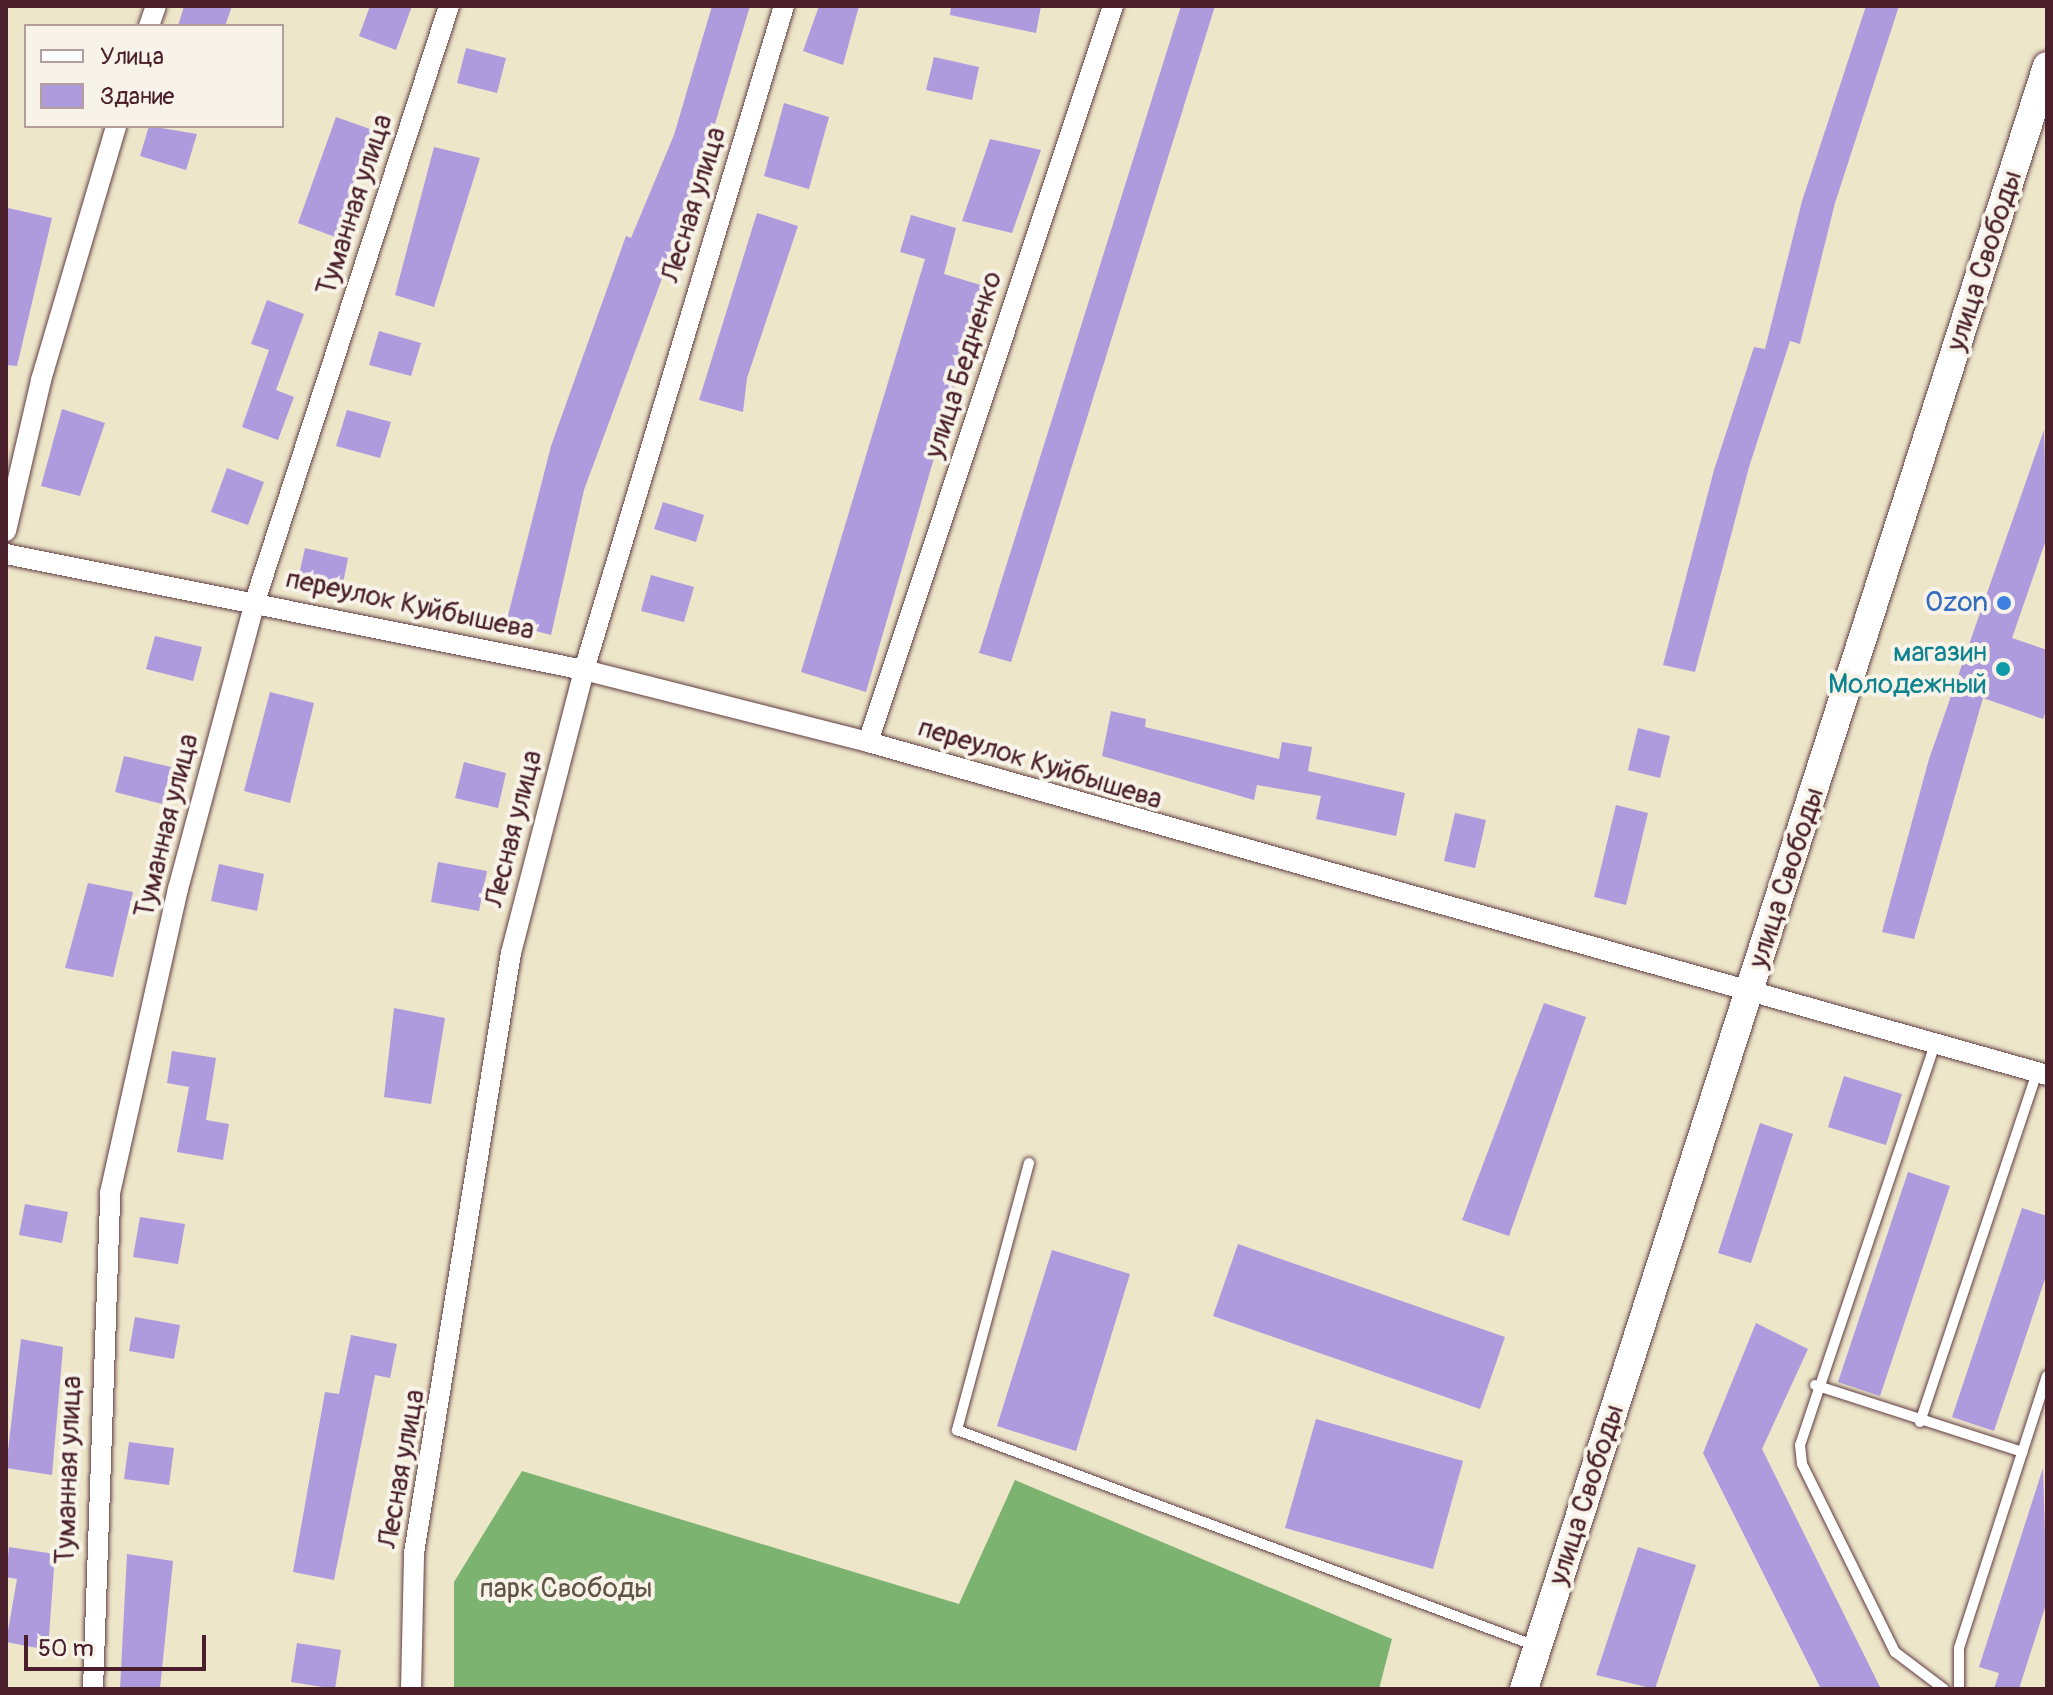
<!DOCTYPE html>
<meta charset="utf-8">
<style>
body{margin:0}
#map{position:relative;width:2053px;height:1695px;overflow:hidden;background:#ede6c9;font-family:Pangolin,sans-serif}
div>[style]{position:absolute}
.forest>*{inset:0;background:#7cb371}
.building>*{inset:0;background:#ae9bde}
.roads{filter:drop-shadow(0 0 2px #623d43) drop-shadow(0 0 2px #623d43)}
.service>*{height:10px;margin:-5px;padding:0 5px;transform-origin:5px;border-radius:5px;background:#fff}
.minor>*{height:20px;margin:-10px;padding:0 10px;transform-origin:10px;border-radius:10px;background:#fff}
.secondary>*{height:28px;margin:-14px;padding:0 14px;transform-origin:14px;border-radius:14px;background:#fff}
.dots>*{width:22px;height:22px;translate:-50% -50%;box-sizing:border-box;border:4px solid #f7f3e8;border-radius:50%}
span{translate:-50% -50%;white-space:nowrap;text-align:center;line-height:1.15;-webkit-text-stroke:8px #f7f3e8;paint-order:stroke}
.street-label{font-size:28px;color:#4a1f2b}
.shop-label{font-size:28px;color:#366cbe}
.right{translate:-100% -50%;text-align:right}
.culture-label{font-size:28px;color:#0d838f}
.park-label{font-size:28px;color:#625445}
.frame{position:absolute;inset:0;border:8px solid #4a1f2b;pointer-events:none}
.legend{position:absolute;left:24px;top:24px;width:260px;height:104px;box-sizing:border-box;background:#f7f3e8;border:2px solid #b29e9c;margin:0;padding:10px 14px;list-style:none;font-size:24px;color:#4a1f2b}
.legend li{display:flex;align-items:center;gap:16px;height:40px}
.legend b{width:40px;border:2px solid #b29e9c}
.scale{position:absolute;left:24px;top:1635px;width:182px;height:36px;box-sizing:border-box;border:4px solid #4a1f2b;border-top:0;padding-left:10px;font-size:24px;line-height:28px;white-space:nowrap;color:#4a1f2b;-webkit-text-stroke:6px #f7f3e8;paint-order:stroke}
</style>
<div id="map">
<div class="forest">
<div style="clip-path:polygon(522px 1471px,959px 1604px,1015px 1480px,1392px 1639px,1379px 1689px,454px 1689px,454px 1582px)"></div>
</div>
<div class="building">
<div style="clip-path:polygon(184px 6px,232px 6px,225px 26px,178px 26px)"></div>
<div style="clip-path:polygon(370px 6px,412px 6px,396px 50px,359px 36px)"></div>
<div style="clip-path:polygon(712px 6px,750px 6px,698px 181px,584px 490px,551px 635px,506px 623px,551px 446px,626px 236px,631px 238px,674px 135px)"></div>
<div style="clip-path:polygon(819px 6px,859px 6px,843px 65px,803px 51px)"></div>
<div style="clip-path:polygon(951px 6px,1041px 6px,1036px 33px,950px 15px)"></div>
<div style="clip-path:polygon(1181px 6px,1215px 6px,1011px 662px,979px 653px)"></div>
<div style="clip-path:polygon(1866px 6px,1899px 6px,1835px 203px,1800px 344px,1790px 341px,1749px 467px,1695px 672px,1663px 665px,1714px 470px,1754px 347px,1765px 349px,1802px 201px)"></div>
<div style="clip-path:polygon(466px 48px,506px 58px,497px 93px,457px 83px)"></div>
<div style="clip-path:polygon(934px 57px,979px 67px,972px 100px,926px 90px)"></div>
<div style="clip-path:polygon(784px 103px,829px 117px,809px 189px,764px 176px)"></div>
<div style="clip-path:polygon(336px 117px,373px 130px,335px 237px,298px 223px)"></div>
<div style="clip-path:polygon(149px 126px,197px 134px,186px 170px,140px 156px)"></div>
<div style="clip-path:polygon(990px 139px,1041px 150px,1012px 233px,962px 221px)"></div>
<div style="clip-path:polygon(434px 147px,480px 158px,434px 307px,395px 295px)"></div>
<div style="clip-path:polygon(8px 208px,52px 218px,17px 366px,6px 365px)"></div>
<div style="clip-path:polygon(757px 213px,798px 226px,747px 378px,743px 412px,699px 400px)"></div>
<div style="clip-path:polygon(911px 215px,956px 228px,944px 274px,984px 286px,866px 692px,801px 672px,925px 259px,900px 252px)"></div>
<div style="clip-path:polygon(267px 300px,304px 314px,276px 390px,294px 397px,278px 440px,242px 427px,269px 350px,251px 344px)"></div>
<div style="clip-path:polygon(379px 331px,421px 343px,411px 376px,369px 365px)"></div>
<div style="clip-path:polygon(62px 409px,105px 423px,80px 496px,41px 486px)"></div>
<div style="clip-path:polygon(347px 410px,391px 422px,380px 458px,336px 446px)"></div>
<div style="clip-path:polygon(2044px 430px,2047px 537px,2012px 638px,2047px 650px,2047px 709px,2043px 719px,1983px 698px,1914px 939px,1882px 932px,1929px 759px)"></div>
<div style="clip-path:polygon(227px 468px,264px 482px,248px 525px,211px 512px)"></div>
<div style="clip-path:polygon(663px 502px,704px 515px,696px 542px,654px 529px)"></div>
<div style="clip-path:polygon(305px 548px,348px 558px,341px 594px,297px 584px)"></div>
<div style="clip-path:polygon(651px 575px,694px 587px,684px 622px,641px 611px)"></div>
<div style="clip-path:polygon(155px 636px,202px 647px,193px 681px,146px 669px)"></div>
<div style="clip-path:polygon(270px 692px,314px 703px,290px 803px,244px 791px)"></div>
<div style="clip-path:polygon(1111px 711px,1146px 719px,1145px 727px,1279px 759px,1282px 742px,1312px 747px,1308px 771px,1405px 793px,1396px 836px,1316px 819px,1321px 796px,1257px 785px,1254px 800px,1102px 756px)"></div>
<div style="clip-path:polygon(1638px 728px,1670px 736px,1660px 778px,1628px 770px)"></div>
<div style="clip-path:polygon(124px 756px,171px 767px,162px 804px,115px 792px)"></div>
<div style="clip-path:polygon(464px 762px,506px 773px,498px 808px,455px 798px)"></div>
<div style="clip-path:polygon(1616px 805px,1648px 813px,1626px 905px,1594px 897px)"></div>
<div style="clip-path:polygon(1455px 813px,1486px 820px,1475px 868px,1444px 861px)"></div>
<div style="clip-path:polygon(438px 862px,487px 871px,479px 911px,431px 902px)"></div>
<div style="clip-path:polygon(219px 864px,264px 874px,257px 911px,211px 901px)"></div>
<div style="clip-path:polygon(88px 883px,133px 892px,113px 977px,65px 968px)"></div>
<div style="clip-path:polygon(1544px 1003px,1586px 1017px,1509px 1236px,1462px 1220px)"></div>
<div style="clip-path:polygon(394px 1008px,445px 1018px,431px 1104px,384px 1097px)"></div>
<div style="clip-path:polygon(172px 1051px,216px 1058px,206px 1120px,229px 1124px,223px 1160px,177px 1152px,189px 1087px,167px 1083px)"></div>
<div style="clip-path:polygon(1844px 1076px,1902px 1094px,1886px 1145px,1828px 1127px)"></div>
<div style="clip-path:polygon(1760px 1123px,1793px 1134px,1751px 1263px,1718px 1253px)"></div>
<div style="clip-path:polygon(1908px 1172px,1950px 1186px,1880px 1396px,1838px 1382px)"></div>
<div style="clip-path:polygon(25px 1204px,68px 1212px,62px 1243px,19px 1235px)"></div>
<div style="clip-path:polygon(2022px 1208px,2047px 1216px,2047px 1273px,1994px 1431px,1952px 1417px)"></div>
<div style="clip-path:polygon(140px 1217px,185px 1224px,178px 1264px,133px 1257px)"></div>
<div style="clip-path:polygon(1238px 1244px,1505px 1337px,1480px 1409px,1213px 1316px)"></div>
<div style="clip-path:polygon(1052px 1250px,1130px 1274px,1076px 1451px,997px 1426px)"></div>
<div style="clip-path:polygon(135px 1317px,180px 1325px,174px 1359px,129px 1351px)"></div>
<div style="clip-path:polygon(1756px 1323px,1808px 1349px,1762px 1449px,1881px 1689px,1821px 1689px,1703px 1453px)"></div>
<div style="clip-path:polygon(351px 1335px,397px 1344px,390px 1378px,375px 1375px,334px 1580px,293px 1572px,325px 1392px,339px 1394px)"></div>
<div style="clip-path:polygon(21px 1339px,63px 1347px,52px 1475px,6px 1468px)"></div>
<div style="clip-path:polygon(1316px 1419px,1463px 1461px,1433px 1569px,1285px 1528px)"></div>
<div style="clip-path:polygon(129px 1442px,174px 1448px,169px 1485px,124px 1479px)"></div>
<div style="clip-path:polygon(2043px 1468px,2047px 1601px,2019px 1689px,1994px 1689px,1999px 1673px,1979px 1667px)"></div>
<div style="clip-path:polygon(9px 1547px,55px 1554px,48px 1650px,6px 1642px,17px 1579px,6px 1577px)"></div>
<div style="clip-path:polygon(1638px 1547px,1696px 1565px,1655px 1689px,1596px 1675px)"></div>
<div style="clip-path:polygon(127px 1554px,173px 1561px,160px 1689px,120px 1689px)"></div>
<div style="clip-path:polygon(297px 1643px,341px 1650px,335px 1689px,291px 1682px)"></div>
</div>
<div class="roads">
<div class="service">
<div style="left:1935px;top:1044px;width:423px;rotate:108.6deg"></div>
<div style="left:1800px;top:1445px;width:19px;rotate:84deg"></div>
<div style="left:1802px;top:1464px;width:210px;rotate:63.7deg"></div>
<div style="left:1895px;top:1652px;width:61px;rotate:37.1deg"></div>
<div style="left:1029px;top:1163px;width:277px;rotate:105.1deg"></div>
<div style="left:957px;top:1430px;width:618px;rotate:20.46deg"></div>
<div style="left:1815px;top:1385px;width:218px;rotate:17.9deg"></div>
<div style="left:1920px;top:1422px;width:369px;rotate:-71.5deg"></div>
<div style="left:1959px;top:1689px;width:41px;rotate:-90deg"></div>
<div style="left:1959px;top:1648px;width:286px;rotate:-72.1deg"></div>
</div>
<div class="minor">
<div style="left:149px;top:26px;width:21px;rotate:-71deg"></div>
<div style="left:6px;top:531px;width:155px;rotate:-76.9deg"></div>
<div style="left:41px;top:380px;width:265px;rotate:-73.5deg"></div>
<div style="left:6px;top:554px;width:590px;rotate:11.35deg"></div>
<div style="left:584px;top:670px;width:293px;rotate:14.2deg"></div>
<div style="left:868px;top:742px;width:1225px;rotate:15.77deg"></div>
<div style="left:868px;top:742px;width:776px;rotate:-71.59deg"></div>
<div style="left:93px;top:1689px;width:496px;rotate:-88deg"></div>
<div style="left:110px;top:1193px;width:312px;rotate:-77.4deg"></div>
<div style="left:178px;top:889px;width:298px;rotate:-75deg"></div>
<div style="left:255px;top:601px;width:626px;rotate:-71.94deg"></div>
<div style="left:411px;top:1689px;width:136px;rotate:-88.7deg"></div>
<div style="left:414px;top:1553px;width:608px;rotate:-80.82deg"></div>
<div style="left:511px;top:953px;width:292px;rotate:-75.5deg"></div>
<div style="left:584px;top:670px;width:693px;rotate:-73.24deg"></div>
</div>
<div class="secondary">
<div style="left:1524px;top:1689px;width:1705px;rotate:-72.14deg"></div>
</div>
</div>
<div class="dots">
<div style="left:2004px;top:603px;background:#3f7fe0"></div>
<div style="left:2003px;top:669px;background:#0f9aa8"></div>
</div>
<div class="street-label">
<span style="left:355px;top:205px;rotate:-72deg">Туманная улица</span>
<span style="left:694px;top:205px;rotate:-73deg">Лесная улица</span>
<span style="left:1985px;top:261px;rotate:-72deg">улица Свободы</span>
<span style="left:964px;top:365px;rotate:-72deg">улица Бедненко</span>
<span style="left:410px;top:605px;rotate:12deg">переулок Куйбышева</span>
<span style="left:1040px;top:764px;rotate:17deg">переулок Куйбышева</span>
<span style="left:167px;top:826px;rotate:-76deg">Туманная улица</span>
<span style="left:514px;top:829px;rotate:-76deg">Лесная улица</span>
<span style="left:1787px;top:878px;rotate:-72deg">улица Свободы</span>
<span style="left:402px;top:1469px;rotate:-80deg">Лесная улица</span>
<span style="left:69px;top:1470px;rotate:-88deg">Туманная улица</span>
<span style="left:1587px;top:1495px;rotate:-72deg">улица Свободы</span>
</div>
<div class="shop-label">
<span class="right" style="left:1988px;top:603px">Ozon</span>
</div>
<div class="culture-label">
<span class="right" style="left:1987px;top:669px">магазин<br>Молодежный</span>
</div>
<div class="park-label">
<span style="left:566px;top:1589px">парк Свободы</span>
</div>
<div class="frame"></div>
<ul class="legend">
<li><b style="height:10px;background:#fff"></b>Улица</li>
<li><b style="height:22px;background:#ae9bde"></b>Здание</li>
</ul>
<div class="scale">50 m</div>
</div>
